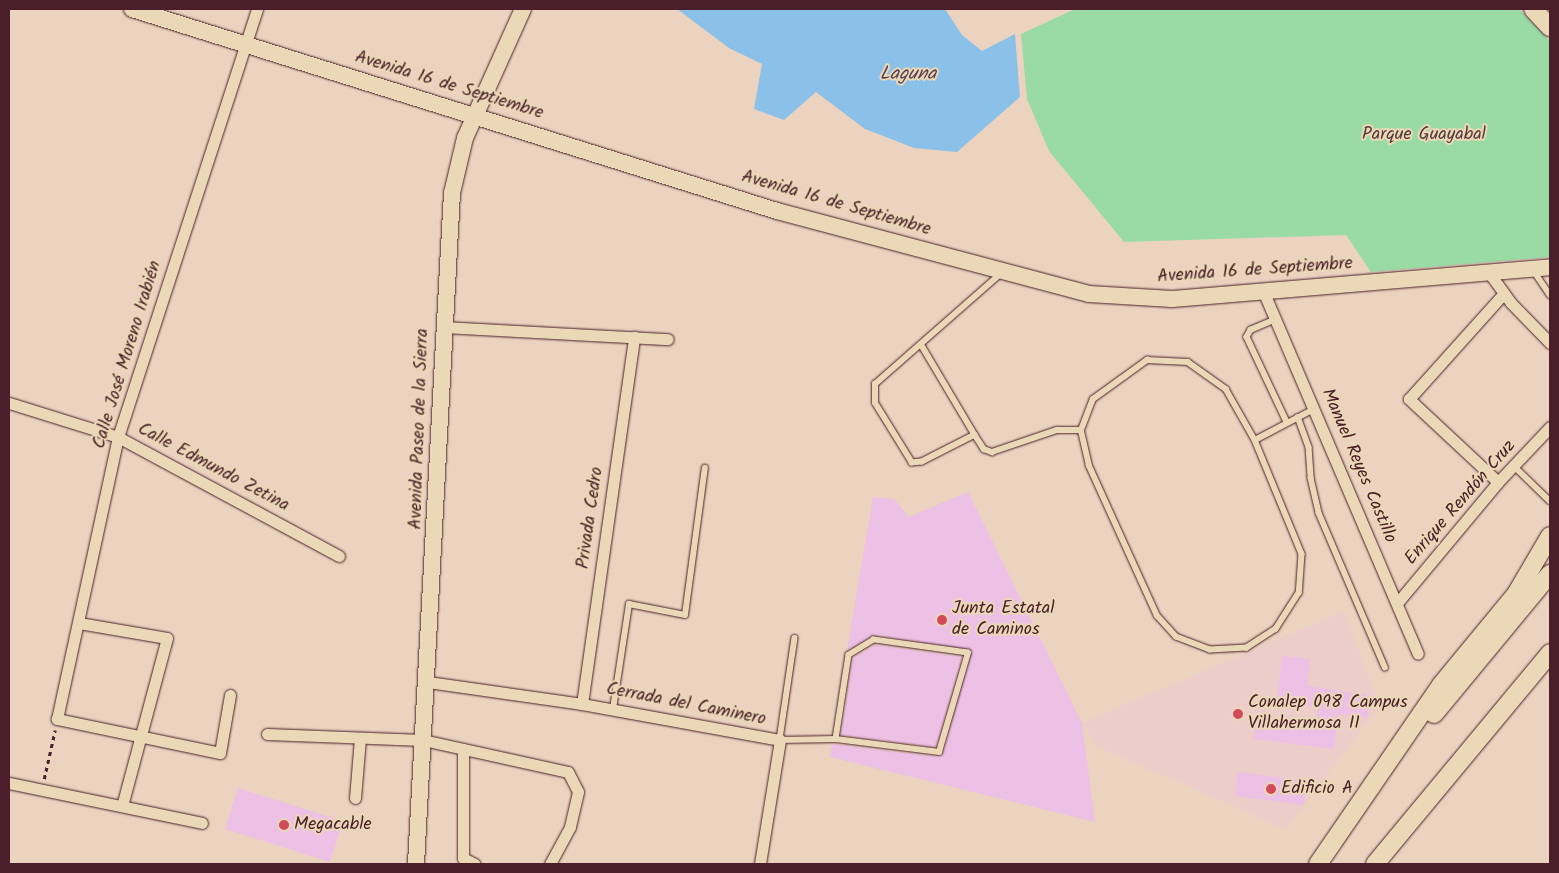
<!DOCTYPE html>
<meta charset="utf-8">
<style>
body{margin:0}
#map{position:relative;width:1559px;height:873px;overflow:hidden;background:#ebd3bf;font-family:Kalam,sans-serif}
div>[style]{position:absolute}
.built>*{inset:0;background:#eccdca}
.green>*{inset:0;background:#9adba5}
.water>*{inset:0;background:#8bc1e9}
.building>*{inset:0;background:#edc0e5}
.path>*{height:2.5px;margin-top:-1.25px;transform-origin:0;background:repeating-linear-gradient(90deg,#4a1f2b 0 4px,transparent 0 8px)}
.roads{filter:drop-shadow(0 0 1px #4a1f2b) drop-shadow(0 0 1px #4a1f2b)}
.service>*{height:5.5px;margin:-2.75px;padding:0 2.75px;transform-origin:2.75px;border-radius:2.75px;background:#ebd8b6}
.minor>*{height:11px;margin:-5.5px;padding:0 5.5px;transform-origin:5.5px;border-radius:5.5px;background:#ebd8b6}
.secondary>*{height:16px;margin:-8px;padding:0 8px;transform-origin:8px;border-radius:8px;background:#ebd8b6}
.primary>*{height:18px;margin:-9px;padding:0 9px;transform-origin:9px;border-radius:9px;background:#ebd8b6}
.dots>*{width:14px;height:14px;translate:-50% -50%;box-sizing:border-box;border:2px solid #ebd8b6;border-radius:50%}
span{translate:-50% -50%;white-space:nowrap;text-align:center;line-height:1.15;-webkit-text-stroke:4px #ebd8b6;paint-order:stroke}
.street-label{font-size:18px;color:#4a1f2b}
.park-label{font-size:18px;color:#563b3d}
.poi-label{font-size:18px;color:#4a1f2b}
.left{translate:0 -50%;text-align:left}
.water-label{font-size:19px;color:#573f51;font-style:italic}
.frame{position:absolute;inset:0;border:10px solid #4a1f2b;pointer-events:none}
</style>
<div id="map">
<div class="built">
<div style="clip-path:polygon(1344px 611px,1380px 706px,1285px 829px,1096px 746px,1082px 723px)"></div>
</div>
<div class="green">
<div style="clip-path:polygon(1075px 9px,1519px 9px,1550px 41px,1550px 257px,1371px 272px,1346px 235px,1124px 242px,1049px 151px,1027px 99px,1021px 34px)"></div>
</div>
<div class="water">
<div style="clip-path:polygon(677px 9px,945px 9px,962px 35px,982px 51px,1015px 34px,1020px 97px,957px 152px,914px 148px,865px 129px,816px 92px,784px 120px,754px 109px,762px 64px,729px 48px)"></div>
</div>
<div class="building">
<div style="clip-path:polygon(968px 492px,1082px 723px,1095px 822px,830px 757px,832px 744px,938px 757px,943px 754px,971px 650px,875px 635px,847px 650px,873px 497px,894px 499px,909px 517px)"></div>
<div style="clip-path:polygon(875px 645px,962px 657px,936px 747px,841px 735px,853px 658px)"></div>
<div style="clip-path:polygon(1282px 656px,1310px 659px,1307px 686px,1370px 695px,1367px 718px,1338px 714px,1334px 749px,1253px 739px,1256px 717px,1316px 725px,1319px 707px,1277px 702px)"></div>
<div style="clip-path:polygon(1238px 772px,1307px 781px,1304px 805px,1235px 796px)"></div>
<div style="clip-path:polygon(238px 788px,343px 821px,330px 862px,225px 829px)"></div>
</div>
<div class="path">
<div style="left:44px;top:779px;width:50px;rotate:-77.3deg"></div>
</div>
<div class="roads">
<div class="service">
<div style="left:1534px;top:271px;width:29px;rotate:56deg"></div>
<div style="left:1275px;top:320px;width:26px;rotate:157deg"></div>
<div style="left:1251px;top:330px;width:8px;rotate:120deg"></div>
<div style="left:1247px;top:337px;width:94px;rotate:64.8deg"></div>
<div style="left:921px;top:344px;width:106px;rotate:59.3deg"></div>
<div style="left:975px;top:435px;width:59px;rotate:153deg"></div>
<div style="left:922px;top:462px;width:10px;rotate:174deg"></div>
<div style="left:912px;top:463px;width:70px;rotate:-121.7deg"></div>
<div style="left:875px;top:403px;width:19px;rotate:-90deg"></div>
<div style="left:875px;top:384px;width:167px;rotate:-41.3deg"></div>
<div style="left:1147px;top:360px;width:41px;rotate:2.8deg"></div>
<div style="left:1188px;top:362px;width:47px;rotate:35.4deg"></div>
<div style="left:1226px;top:389px;width:59px;rotate:60.4deg"></div>
<div style="left:1255px;top:440px;width:123px;rotate:67.6deg"></div>
<div style="left:1302px;top:554px;width:39px;rotate:94deg"></div>
<div style="left:1299px;top:593px;width:43px;rotate:122.6deg"></div>
<div style="left:1276px;top:629px;width:35px;rotate:147deg"></div>
<div style="left:1247px;top:648px;width:37px;rotate:177deg"></div>
<div style="left:1210px;top:650px;width:36px;rotate:-159deg"></div>
<div style="left:1176px;top:637px;width:28px;rotate:-132deg"></div>
<div style="left:1157px;top:616px;width:165px;rotate:-114.4deg"></div>
<div style="left:1089px;top:466px;width:37px;rotate:-103deg"></div>
<div style="left:1081px;top:430px;width:33px;rotate:-69deg"></div>
<div style="left:1093px;top:399px;width:67px;rotate:-35.8deg"></div>
<div style="left:1298px;top:417px;width:32px;rotate:70deg"></div>
<div style="left:1309px;top:447px;width:31px;rotate:86deg"></div>
<div style="left:1311px;top:478px;width:36px;rotate:77deg"></div>
<div style="left:1319px;top:513px;width:168px;rotate:66.8deg"></div>
<div style="left:975px;top:435px;width:17px;rotate:57deg"></div>
<div style="left:984px;top:449px;width:9px;rotate:21deg"></div>
<div style="left:992px;top:452px;width:69px;rotate:-18.7deg"></div>
<div style="left:1057px;top:430px;width:24px"></div>
<div style="left:1255px;top:440px;width:67px;rotate:-27.7deg"></div>
<div style="left:1516px;top:468px;width:47px;rotate:44.1deg"></div>
<div style="left:795px;top:638px;width:103px;rotate:98.4deg"></div>
<div style="left:780px;top:740px;width:56px;rotate:-1deg"></div>
<div style="left:836px;top:739px;width:104px;rotate:7.2deg"></div>
<div style="left:939px;top:752px;width:103px;rotate:-73.7deg"></div>
<div style="left:968px;top:653px;width:95px;rotate:-172.1deg"></div>
<div style="left:874px;top:640px;width:29px;rotate:149deg"></div>
<div style="left:849px;top:655px;width:85px;rotate:98.8deg"></div>
<div style="left:613px;top:709px;width:106px;rotate:-81.3deg"></div>
<div style="left:629px;top:604px;width:57px;rotate:11.1deg"></div>
<div style="left:685px;top:615px;width:148px;rotate:-82.3deg"></div>
</div>
<div class="minor">
<div style="left:1490px;top:274px;width:36px;rotate:54deg"></div>
<div style="left:1511px;top:303px;width:56px;rotate:45.7deg"></div>
<div style="left:1264px;top:293px;width:392px;rotate:66.9deg"></div>
<div style="left:444px;top:327px;width:224px;rotate:3.1deg"></div>
<div style="left:9px;top:403px;width:114px;rotate:17.3deg"></div>
<div style="left:118px;top:437px;width:251px;rotate:28.3deg"></div>
<div style="left:1498px;top:482px;width:122px;rotate:-137deg"></div>
<div style="left:1409px;top:399px;width:142px;rotate:-48.1deg"></div>
<div style="left:1398px;top:602px;width:156px;rotate:-50.2deg"></div>
<div style="left:1498px;top:482px;width:76px;rotate:-46.6deg"></div>
<div style="left:79px;top:623px;width:89px;rotate:9.7deg"></div>
<div style="left:167px;top:638px;width:174px;rotate:105deg"></div>
<div style="left:428px;top:682px;width:156px;rotate:8.1deg"></div>
<div style="left:582px;top:704px;width:201px;rotate:10.3deg"></div>
<div style="left:780px;top:740px;width:126px;rotate:99.2deg"></div>
<div style="left:230px;top:695px;width:59px;rotate:99.8deg"></div>
<div style="left:220px;top:753px;width:167px;rotate:-168.2deg"></div>
<div style="left:57px;top:719px;width:289px;rotate:-77.8deg"></div>
<div style="left:118px;top:437px;width:450px;rotate:-72deg"></div>
<div style="left:582px;top:704px;width:371px;rotate:-81.9deg"></div>
<div style="left:267px;top:734px;width:156px;rotate:2.2deg"></div>
<div style="left:423px;top:740px;width:148px;rotate:12.4deg"></div>
<div style="left:568px;top:772px;width:22px;rotate:63deg"></div>
<div style="left:578px;top:792px;width:36px;rotate:103deg"></div>
<div style="left:570px;top:827px;width:42px;rotate:118.4deg"></div>
<div style="left:463px;top:749px;width:109px;rotate:90deg"></div>
<div style="left:463px;top:858px;width:13px;rotate:27deg"></div>
<div style="left:9px;top:783px;width:197px;rotate:11.7deg"></div>
<div style="left:355px;top:798px;width:59px;rotate:-85.2deg"></div>
</div>
<div class="secondary">
<div style="left:132px;top:9px;width:676px;rotate:17.39deg"></div>
<div style="left:777px;top:211px;width:323px;rotate:14.9deg"></div>
<div style="left:1089px;top:294px;width:83px;rotate:3.4deg"></div>
<div style="left:1172px;top:299px;width:379px;rotate:-4.8deg"></div>
<div style="left:416px;top:864px;width:672px;rotate:-86.93deg"></div>
<div style="left:452px;top:193px;width:57px;rotate:-76.7deg"></div>
<div style="left:465px;top:138px;width:141px;rotate:-65.8deg"></div>
</div>
<div class="primary">
<div style="left:1533px;top:9px;width:25px;rotate:47deg"></div>
<div style="left:1434px;top:714px;width:182px;rotate:-50.4deg"></div>
<div style="left:1318px;top:864px;width:217px;rotate:-55.5deg"></div>
<div style="left:1441px;top:685px;width:118px;rotate:-50.5deg"></div>
<div style="left:1516px;top:594px;width:67px;rotate:-59.6deg"></div>
<div style="left:1375px;top:864px;width:274px;rotate:-50.3deg"></div>
</div>
</div>
<div class="dots">
<div style="left:942px;top:620px;background:#d1495b"></div>
<div style="left:1238px;top:714px;background:#d1495b"></div>
<div style="left:1271px;top:789px;background:#d1495b"></div>
<div style="left:284px;top:825px;background:#d1495b"></div>
</div>
<div class="street-label">
<span style="left:449px;top:86px;rotate:17deg">Avenida 16 de Septiembre</span>
<span style="left:836px;top:204px;rotate:16deg">Avenida 16 de Septiembre</span>
<span style="left:1255px;top:271px;rotate:-4deg">Avenida 16 de Septiembre</span>
<span style="left:128px;top:355px;rotate:-73deg">Calle José Moreno Irabién</span>
<span style="left:420px;top:429px;rotate:-88deg">Avenida Paseo de la Sierra</span>
<span style="left:1358px;top:466px;rotate:67deg">Manuel Reyes Castillo</span>
<span style="left:213px;top:468px;rotate:28deg">Calle Edmundo Zetina</span>
<span style="left:1461px;top:503px;rotate:-49deg">Enrique Rendón Cruz</span>
<span style="left:591px;top:518px;rotate:-82deg">Privada Cedro</span>
<span style="left:686px;top:705px;rotate:11deg">Cerrada del Caminero</span>
</div>
<div class="park-label">
<span style="left:1424px;top:135px">Parque Guayabal</span>
</div>
<div class="poi-label">
<span class="left" style="left:952px;top:620px">Junta Estatal<br>de Caminos</span>
<span class="left" style="left:1248px;top:714px">Conalep 098 Campus<br>Villahermosa II</span>
<span class="left" style="left:1281px;top:789px">Edificio A</span>
<span class="left" style="left:294px;top:825px">Megacable</span>
</div>
<div class="water-label">
<span style="left:908px;top:75px">Laguna</span>
</div>
<div class="frame"></div>
</div>
